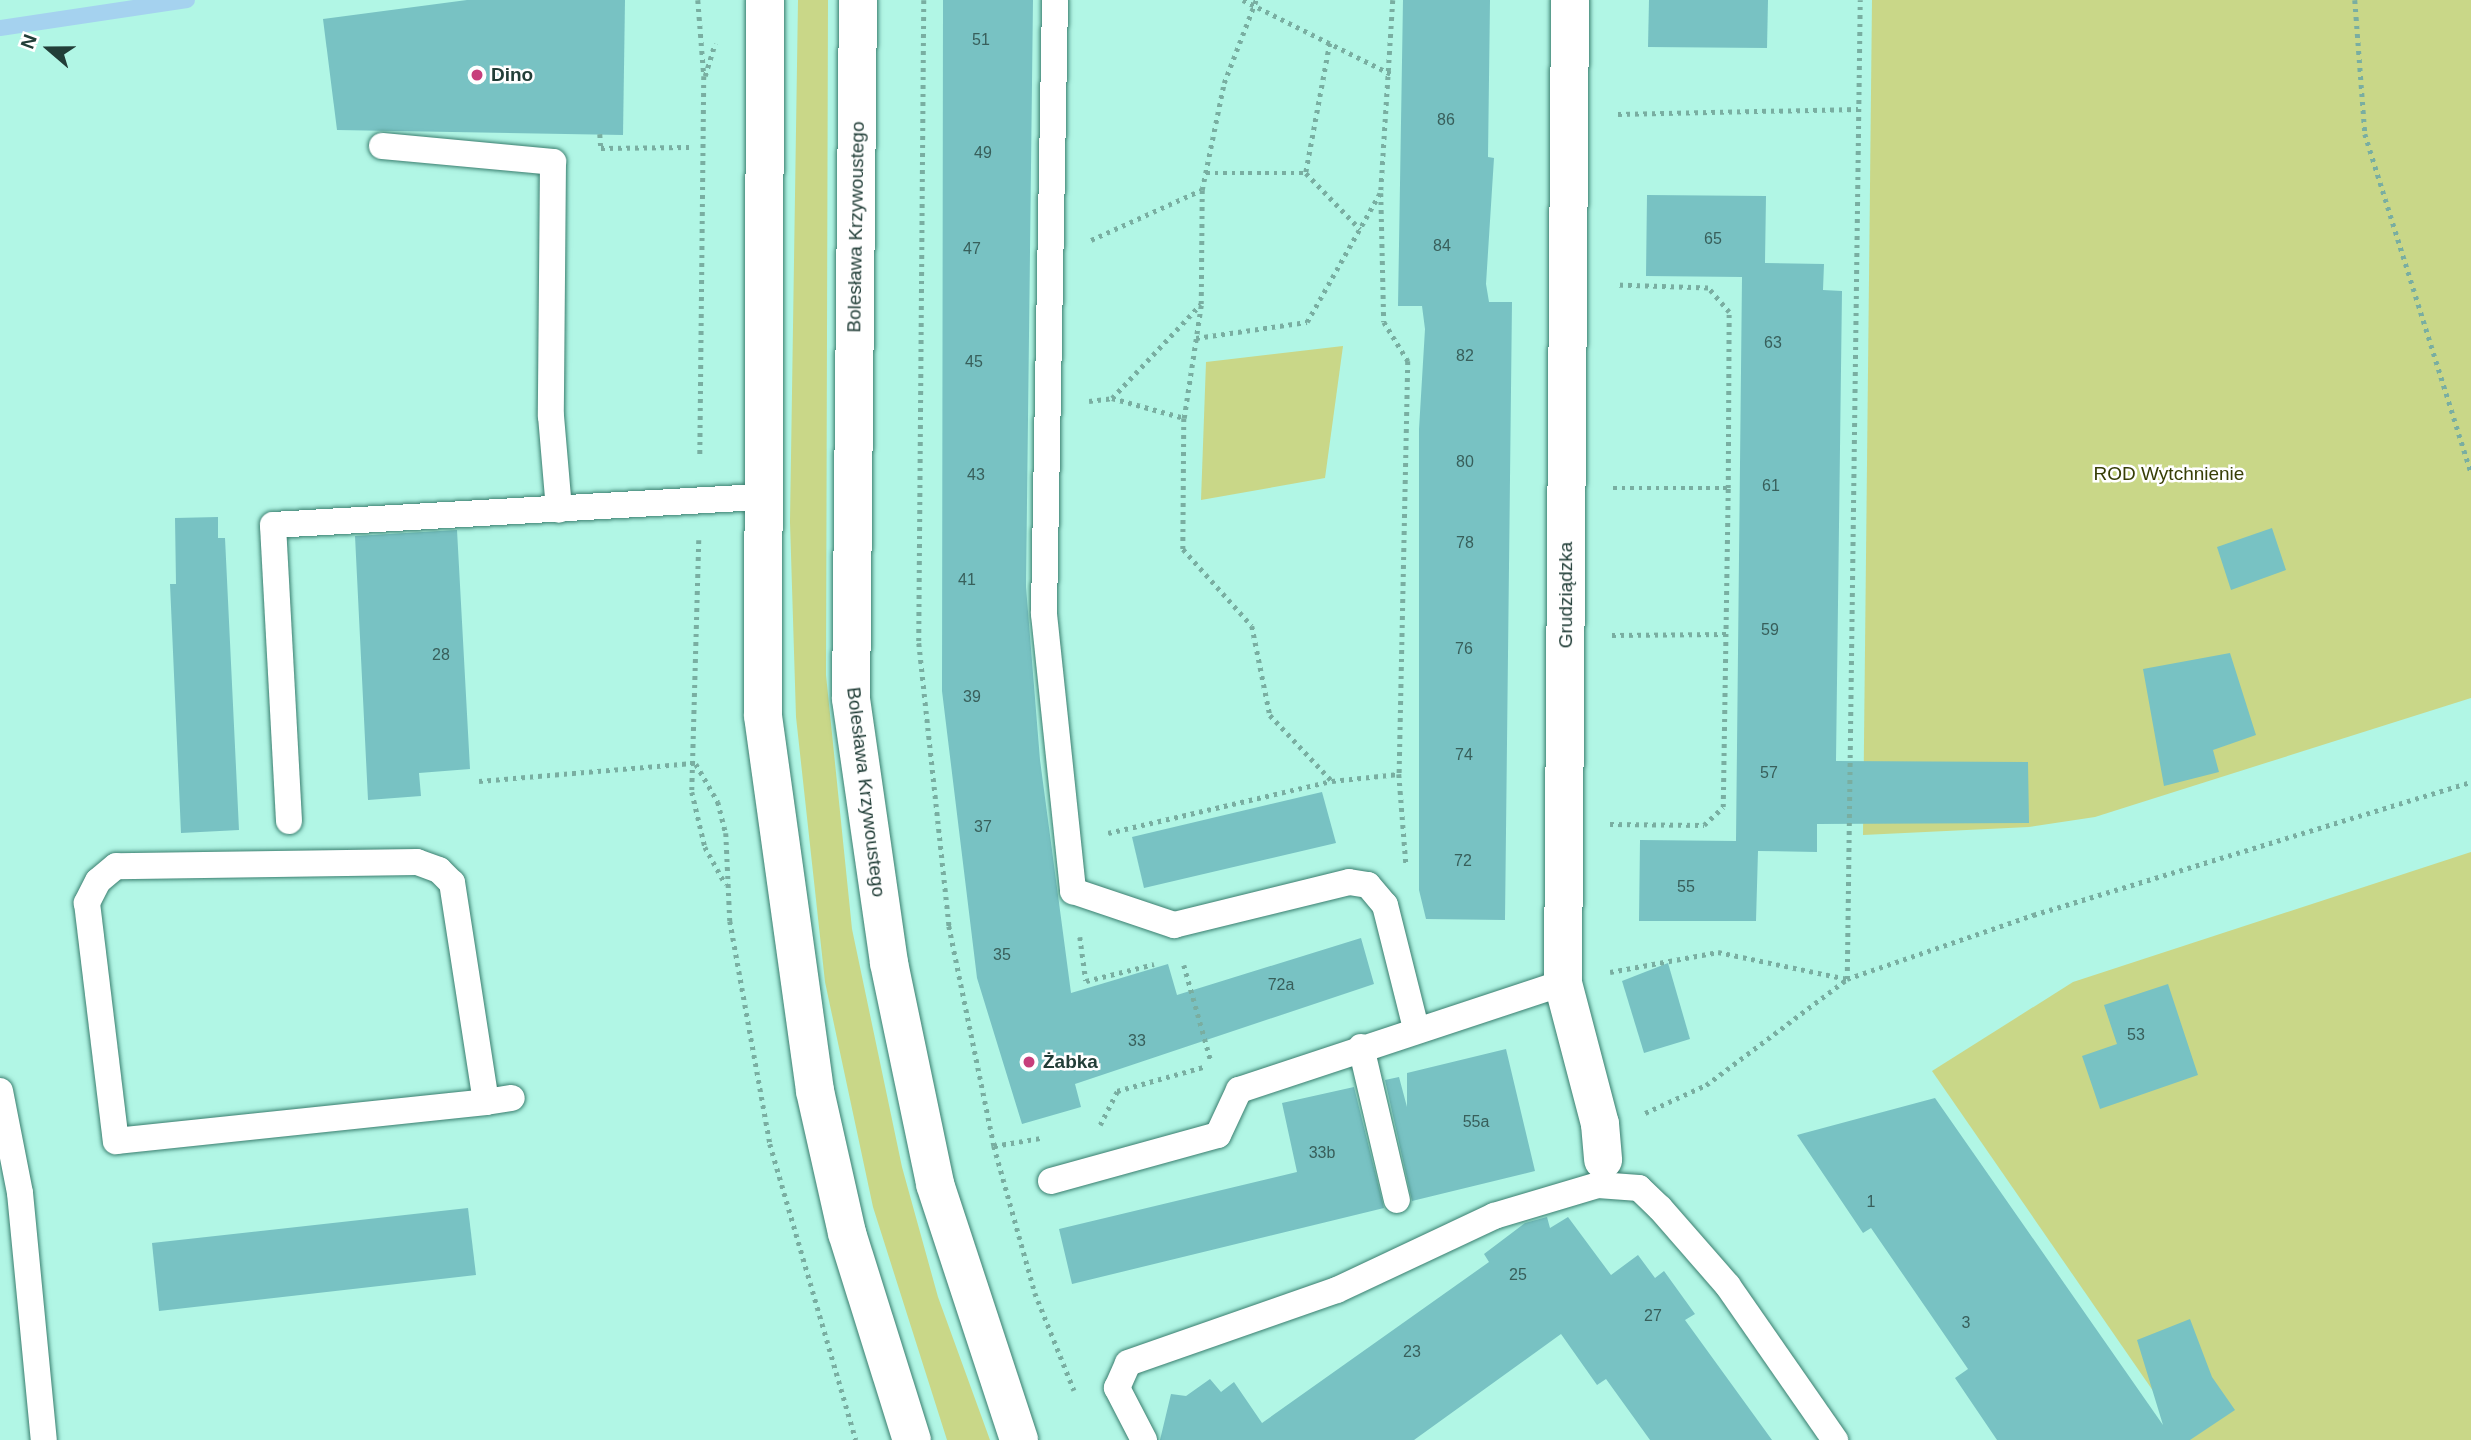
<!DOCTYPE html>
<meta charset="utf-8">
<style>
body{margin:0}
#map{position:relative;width:2471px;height:1440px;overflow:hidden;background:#b1f6e5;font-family:Arial,sans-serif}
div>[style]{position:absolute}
.green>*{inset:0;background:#c9d788}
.stream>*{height:16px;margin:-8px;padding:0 8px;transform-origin:8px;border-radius:8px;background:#a5d2ef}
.building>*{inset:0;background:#78c2c3}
.path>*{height:4.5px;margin-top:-2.25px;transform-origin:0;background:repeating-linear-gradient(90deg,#79aea1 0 3.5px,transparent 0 8.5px)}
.roads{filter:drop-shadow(0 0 2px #3a7e6f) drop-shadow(0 0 2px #3a7e6f)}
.service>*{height:26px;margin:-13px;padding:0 13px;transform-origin:13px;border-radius:13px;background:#fff}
.minor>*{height:38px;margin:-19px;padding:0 19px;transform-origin:19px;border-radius:19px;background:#fff}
.secondary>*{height:38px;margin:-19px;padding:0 19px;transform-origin:19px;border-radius:19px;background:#fff}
.dots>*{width:19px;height:19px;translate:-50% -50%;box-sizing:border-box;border:4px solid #fff;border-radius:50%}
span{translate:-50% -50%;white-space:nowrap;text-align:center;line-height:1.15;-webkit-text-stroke:5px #fff;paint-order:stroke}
.number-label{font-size:16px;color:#385f5b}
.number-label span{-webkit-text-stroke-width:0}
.poi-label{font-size:19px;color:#223e38;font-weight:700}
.left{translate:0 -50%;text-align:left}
.street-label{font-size:19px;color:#223e38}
.park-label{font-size:19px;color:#373e06}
.north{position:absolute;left:14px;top:14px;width:70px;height:70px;-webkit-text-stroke:5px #fff;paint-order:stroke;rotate:290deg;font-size:19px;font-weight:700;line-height:28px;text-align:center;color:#223e38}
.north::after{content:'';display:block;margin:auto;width:24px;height:32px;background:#223e38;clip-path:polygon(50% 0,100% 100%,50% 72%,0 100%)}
</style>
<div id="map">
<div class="green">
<div style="clip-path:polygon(798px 0,828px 0,826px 675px,852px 929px,902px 1167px,938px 1297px,990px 1440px,947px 1440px,873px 1207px,825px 982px,796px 717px,790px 522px)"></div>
<div style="clip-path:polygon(1872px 0,2471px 0,2471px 698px,2095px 817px,2029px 827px,1863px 835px)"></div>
<div style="clip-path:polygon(1343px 346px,1325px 478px,1201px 500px,1206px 362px)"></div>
<div style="clip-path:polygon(2471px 852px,2471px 1440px,2187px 1440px,1932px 1071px,2073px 982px)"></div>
</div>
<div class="stream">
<div style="left:0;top:28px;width:189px;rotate:-8.5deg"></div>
</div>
<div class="building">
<div style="clip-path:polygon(467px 0,625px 0,623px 135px,337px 130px,323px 19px)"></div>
<div style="clip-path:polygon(943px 0,1033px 0,1026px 587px,1040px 760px,1071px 993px,1168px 964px,1177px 995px,1361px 938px,1374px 984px,1075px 1084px,1081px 1107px,1022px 1124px,977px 978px,942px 691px)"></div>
<div style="clip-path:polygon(1403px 0,1490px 0,1488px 157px,1494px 158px,1486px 284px,1489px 302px,1512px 302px,1505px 920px,1426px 919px,1419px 890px,1419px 429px,1425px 329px,1422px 306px,1398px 306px)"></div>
<div style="clip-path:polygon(1649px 0,1768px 0,1767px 48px,1648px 47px)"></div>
<div style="clip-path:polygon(1647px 195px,1766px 196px,1765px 263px,1824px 264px,1823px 290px,1842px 291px,1836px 761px,2028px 762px,2029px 823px,1817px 824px,1817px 852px,1758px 851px,1756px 921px,1639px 921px,1640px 840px,1736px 841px,1739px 557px,1742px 277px,1646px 276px)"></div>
<div style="clip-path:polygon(218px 517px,218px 538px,225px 538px,239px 830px,181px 833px,170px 584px,176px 584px,175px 518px)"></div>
<div style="clip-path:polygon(2272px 528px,2286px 570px,2231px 590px,2217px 547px)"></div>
<div style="clip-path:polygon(457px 530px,470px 769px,419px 773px,421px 796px,368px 800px,355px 536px)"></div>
<div style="clip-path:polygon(2230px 653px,2256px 735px,2213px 750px,2219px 772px,2164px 786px,2143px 669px)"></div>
<div style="clip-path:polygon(1322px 792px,1336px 843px,1144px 888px,1132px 837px)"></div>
<div style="clip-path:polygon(1668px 963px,1690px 1039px,1644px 1053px,1622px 981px)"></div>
<div style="clip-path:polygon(2168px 984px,2198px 1075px,2100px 1109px,2082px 1056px,2117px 1044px,2104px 1005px)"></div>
<div style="clip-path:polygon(1506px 1049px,1535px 1171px,1412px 1201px,1385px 1080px,1399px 1077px,1407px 1107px,1407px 1073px)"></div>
<div style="clip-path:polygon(1354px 1087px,1384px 1208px,1072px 1284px,1059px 1229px,1297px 1172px,1282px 1103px)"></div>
<div style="clip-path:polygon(1935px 1098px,2163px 1425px,2137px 1340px,2190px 1319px,2212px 1377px,2235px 1410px,2190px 1440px,1997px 1440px,1955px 1378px,1968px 1369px,1871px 1228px,1863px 1233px,1797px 1135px)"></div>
<div style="clip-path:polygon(468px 1208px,476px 1275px,159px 1311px,152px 1243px)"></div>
<div style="clip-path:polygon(1547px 1217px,1550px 1228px,1568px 1217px,1611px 1275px,1638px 1255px,1655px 1278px,1664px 1271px,1695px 1314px,1685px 1320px,1772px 1440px,1650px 1440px,1606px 1379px,1597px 1385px,1561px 1334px,1414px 1440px,1160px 1440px,1171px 1394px,1186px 1396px,1210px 1379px,1221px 1392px,1234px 1382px,1262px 1423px,1489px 1262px,1484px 1254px,1525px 1223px)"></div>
</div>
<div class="path">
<div style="left:698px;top:0;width:76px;rotate:85.5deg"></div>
<div style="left:704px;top:76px;width:382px;rotate:90.6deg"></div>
<div style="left:924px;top:0;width:643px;rotate:90.45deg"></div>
<div style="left:919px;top:643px;width:285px;rotate:83.9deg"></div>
<div style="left:949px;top:926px;width:225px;rotate:78.4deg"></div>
<div style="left:994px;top:1146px;width:153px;rotate:74.4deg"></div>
<div style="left:1035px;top:1293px;width:105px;rotate:68.1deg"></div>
<div style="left:1243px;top:0;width:165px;rotate:26.6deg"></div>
<div style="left:1393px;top:0;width:193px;rotate:93.6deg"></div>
<div style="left:1381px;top:193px;width:129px;rotate:88.7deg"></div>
<div style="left:1384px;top:322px;width:46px;rotate:58.4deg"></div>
<div style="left:1408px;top:361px;width:413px;rotate:91.2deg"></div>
<div style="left:1399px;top:774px;width:89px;rotate:85.5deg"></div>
<div style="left:2355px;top:0;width:134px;rotate:85.7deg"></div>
<div style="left:2365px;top:134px;width:354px;rotate:72.6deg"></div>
<div style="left:1330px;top:43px;width:132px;rotate:100.5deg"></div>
<div style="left:1306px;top:173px;width:78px;rotate:46deg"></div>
<div style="left:705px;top:76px;width:34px;rotate:-73deg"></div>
<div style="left:1618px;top:114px;width:240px;rotate:-1.2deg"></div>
<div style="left:600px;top:134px;width:14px;rotate:86deg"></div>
<div style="left:601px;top:148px;width:88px;rotate:-0.7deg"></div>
<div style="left:1206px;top:173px;width:100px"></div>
<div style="left:1091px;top:240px;width:121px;rotate:-24.4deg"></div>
<div style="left:1196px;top:338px;width:112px;rotate:-8.2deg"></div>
<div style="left:1307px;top:322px;width:148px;rotate:-60.5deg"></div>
<div style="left:1112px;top:398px;width:75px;rotate:15.5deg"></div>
<div style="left:1184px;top:418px;width:131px;rotate:90.4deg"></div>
<div style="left:1183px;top:549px;width:103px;rotate:48.1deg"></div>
<div style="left:1252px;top:626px;width:91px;rotate:78.6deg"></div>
<div style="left:1270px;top:715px;width:91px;rotate:46.8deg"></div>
<div style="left:1332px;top:781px;width:67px;rotate:-6deg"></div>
<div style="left:1089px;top:401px;width:23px;rotate:-7deg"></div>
<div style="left:1112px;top:398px;width:129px;rotate:-46.6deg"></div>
<div style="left:1201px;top:304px;width:114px;rotate:-89.5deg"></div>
<div style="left:1202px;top:190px;width:109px;rotate:-78.4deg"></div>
<div style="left:1224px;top:83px;width:89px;rotate:-68.9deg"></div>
<div style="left:1184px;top:418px;width:114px;rotate:-81.4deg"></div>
<div style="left:1613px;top:488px;width:115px"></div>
<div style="left:699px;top:540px;width:252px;rotate:91.6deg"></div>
<div style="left:692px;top:792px;width:57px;rotate:76.7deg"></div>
<div style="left:705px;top:847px;width:43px;rotate:61.1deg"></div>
<div style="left:1612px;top:635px;width:114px;rotate:-0.5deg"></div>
<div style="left:696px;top:764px;width:44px;rotate:59.9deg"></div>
<div style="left:718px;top:802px;width:32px;rotate:76deg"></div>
<div style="left:726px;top:833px;width:88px;rotate:87.4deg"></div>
<div style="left:730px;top:921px;width:227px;rotate:79.8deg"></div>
<div style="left:770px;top:1144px;width:308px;rotate:73.8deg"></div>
<div style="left:479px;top:781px;width:217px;rotate:-4.8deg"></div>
<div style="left:1610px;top:824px;width:94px;rotate:0.6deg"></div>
<div style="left:1704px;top:825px;width:26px;rotate:-43deg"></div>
<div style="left:1723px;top:807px;width:319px;rotate:-89.1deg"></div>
<div style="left:1728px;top:488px;width:176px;rotate:-89.7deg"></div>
<div style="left:1729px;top:312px;width:32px;rotate:-131deg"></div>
<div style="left:1708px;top:288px;width:92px;rotate:-178.1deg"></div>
<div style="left:1108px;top:833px;width:230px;rotate:-13.1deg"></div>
<div style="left:1080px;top:937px;width:44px;rotate:82.2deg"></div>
<div style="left:1086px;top:981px;width:70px;rotate:-14deg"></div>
<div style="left:1184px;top:965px;width:100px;rotate:74.3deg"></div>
<div style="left:1610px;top:972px;width:110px;rotate:-10.5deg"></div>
<div style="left:1718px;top:952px;width:132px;rotate:11.8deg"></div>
<div style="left:1847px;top:979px;width:979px;rotate:-89.24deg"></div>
<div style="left:1645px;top:1113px;width:67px;rotate:-24.7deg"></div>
<div style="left:1706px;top:1085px;width:176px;rotate:-36.9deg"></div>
<div style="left:1847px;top:979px;width:197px;rotate:-19deg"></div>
<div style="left:2033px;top:915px;width:458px;rotate:-16.9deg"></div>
<div style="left:1100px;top:1125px;width:38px;rotate:-63deg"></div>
<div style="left:1117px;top:1091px;width:89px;rotate:-15.6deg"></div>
<div style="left:994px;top:1146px;width:48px;rotate:-9.7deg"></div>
</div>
<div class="roads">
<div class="service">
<div style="left:1055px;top:0;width:614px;rotate:91.03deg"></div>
<div style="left:1044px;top:614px;width:279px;rotate:84deg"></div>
<div style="left:1073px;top:891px;width:107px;rotate:18.6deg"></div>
<div style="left:1174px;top:925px;width:180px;rotate:-13.8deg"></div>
<div style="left:1349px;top:882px;width:19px;rotate:9deg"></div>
<div style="left:1368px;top:885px;width:26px;rotate:50deg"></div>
<div style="left:1385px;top:905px;width:127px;rotate:75.9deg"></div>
<div style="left:382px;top:146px;width:172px;rotate:5.3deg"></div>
<div style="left:553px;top:162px;width:254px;rotate:90.5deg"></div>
<div style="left:551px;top:416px;width:94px;rotate:85.1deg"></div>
<div style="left:289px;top:821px;width:296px;rotate:-93.1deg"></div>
<div style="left:273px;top:525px;width:489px;rotate:-3.3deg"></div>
<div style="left:1361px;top:1047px;width:157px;rotate:76.8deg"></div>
<div style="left:0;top:1091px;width:104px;rotate:78.9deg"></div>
<div style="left:20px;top:1193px;width:248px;rotate:84.5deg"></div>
<div style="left:486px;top:1102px;width:222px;rotate:-98.8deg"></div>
<div style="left:452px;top:883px;width:18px;rotate:-135deg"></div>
<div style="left:439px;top:870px;width:23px;rotate:-160deg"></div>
<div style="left:417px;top:862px;width:301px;rotate:179.2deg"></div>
<div style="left:116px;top:866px;width:23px;rotate:140deg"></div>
<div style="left:98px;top:881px;width:25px;rotate:117deg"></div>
<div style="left:87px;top:903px;width:240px;rotate:83.1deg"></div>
<div style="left:116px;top:1141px;width:372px;rotate:-6deg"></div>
<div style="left:486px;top:1102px;width:26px;rotate:-9deg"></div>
<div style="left:1051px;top:1181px;width:173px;rotate:-15.4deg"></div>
<div style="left:1218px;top:1135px;width:50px;rotate:-65deg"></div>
<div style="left:1239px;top:1090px;width:341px;rotate:-18.3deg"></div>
<div style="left:1144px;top:1440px;width:59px;rotate:-117.4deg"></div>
<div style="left:1117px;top:1388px;width:27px;rotate:-66deg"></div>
<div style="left:1128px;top:1363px;width:221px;rotate:-19.3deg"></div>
<div style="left:1337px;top:1290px;width:174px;rotate:-25.2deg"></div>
<div style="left:1494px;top:1216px;width:109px;rotate:-16.6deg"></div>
<div style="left:1598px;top:1185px;width:41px;rotate:4.2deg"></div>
<div style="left:1639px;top:1188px;width:29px;rotate:44deg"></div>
<div style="left:1660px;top:1208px;width:103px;rotate:48.9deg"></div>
<div style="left:1728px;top:1286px;width:188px;rotate:55.2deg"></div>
</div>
<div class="minor">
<div style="left:1570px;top:0;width:983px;rotate:90.41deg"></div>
<div style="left:1563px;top:983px;width:146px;rotate:75.3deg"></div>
<div style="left:1600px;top:1124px;width:36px;rotate:85deg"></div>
</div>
<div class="secondary">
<div style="left:765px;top:0;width:716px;rotate:90.16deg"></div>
<div style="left:763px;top:716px;width:379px;rotate:82.1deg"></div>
<div style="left:815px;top:1091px;width:146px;rotate:77.3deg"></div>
<div style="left:847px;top:1233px;width:217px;rotate:72.6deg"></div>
<div style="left:858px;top:0;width:699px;rotate:90.57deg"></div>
<div style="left:851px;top:699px;width:267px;rotate:81.8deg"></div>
<div style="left:889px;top:963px;width:226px;rotate:78.2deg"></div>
<div style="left:935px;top:1184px;width:269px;rotate:71.8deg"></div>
</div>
</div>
<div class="dots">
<div style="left:477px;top:75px;background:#c73f7c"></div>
<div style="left:1029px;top:1062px;background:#c73f7c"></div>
</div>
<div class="number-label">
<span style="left:981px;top:40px">51</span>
<span style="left:1446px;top:120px">86</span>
<span style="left:983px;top:153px">49</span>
<span style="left:1713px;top:239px">65</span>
<span style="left:1442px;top:246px">84</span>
<span style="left:972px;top:249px">47</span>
<span style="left:1773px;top:343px">63</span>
<span style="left:1465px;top:356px">82</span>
<span style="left:974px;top:362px">45</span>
<span style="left:1465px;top:462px">80</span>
<span style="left:976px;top:475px">43</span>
<span style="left:1771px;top:486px">61</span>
<span style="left:1465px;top:543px">78</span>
<span style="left:967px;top:580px">41</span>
<span style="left:1770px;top:630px">59</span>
<span style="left:1464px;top:649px">76</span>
<span style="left:441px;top:655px">28</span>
<span style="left:972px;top:697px">39</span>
<span style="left:1464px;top:755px">74</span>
<span style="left:1769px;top:773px">57</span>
<span style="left:983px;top:827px">37</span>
<span style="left:1463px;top:861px">72</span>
<span style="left:1686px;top:887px">55</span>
<span style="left:1002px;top:955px">35</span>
<span style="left:1281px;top:985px">72a</span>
<span style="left:2136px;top:1035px">53</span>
<span style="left:1137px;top:1041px">33</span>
<span style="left:1476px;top:1122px">55a</span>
<span style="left:1322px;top:1153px">33b</span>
<span style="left:1871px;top:1202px">1</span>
<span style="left:1518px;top:1275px">25</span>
<span style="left:1653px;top:1316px">27</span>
<span style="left:1966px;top:1323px">3</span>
<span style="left:1412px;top:1352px">23</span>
</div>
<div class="poi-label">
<span class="left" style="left:491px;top:75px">Dino</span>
<span class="left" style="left:1043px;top:1062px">Żabka</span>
</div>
<div class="street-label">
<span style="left:856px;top:227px;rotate:-89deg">Bolesława Krzywoustego</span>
<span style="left:1566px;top:595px;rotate:-90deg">Grudziądzka</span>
<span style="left:866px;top:792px;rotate:83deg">Bolesława Krzywoustego</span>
</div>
<div class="park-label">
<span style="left:2169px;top:474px">ROD Wytchnienie</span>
</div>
<div class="north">N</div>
</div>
